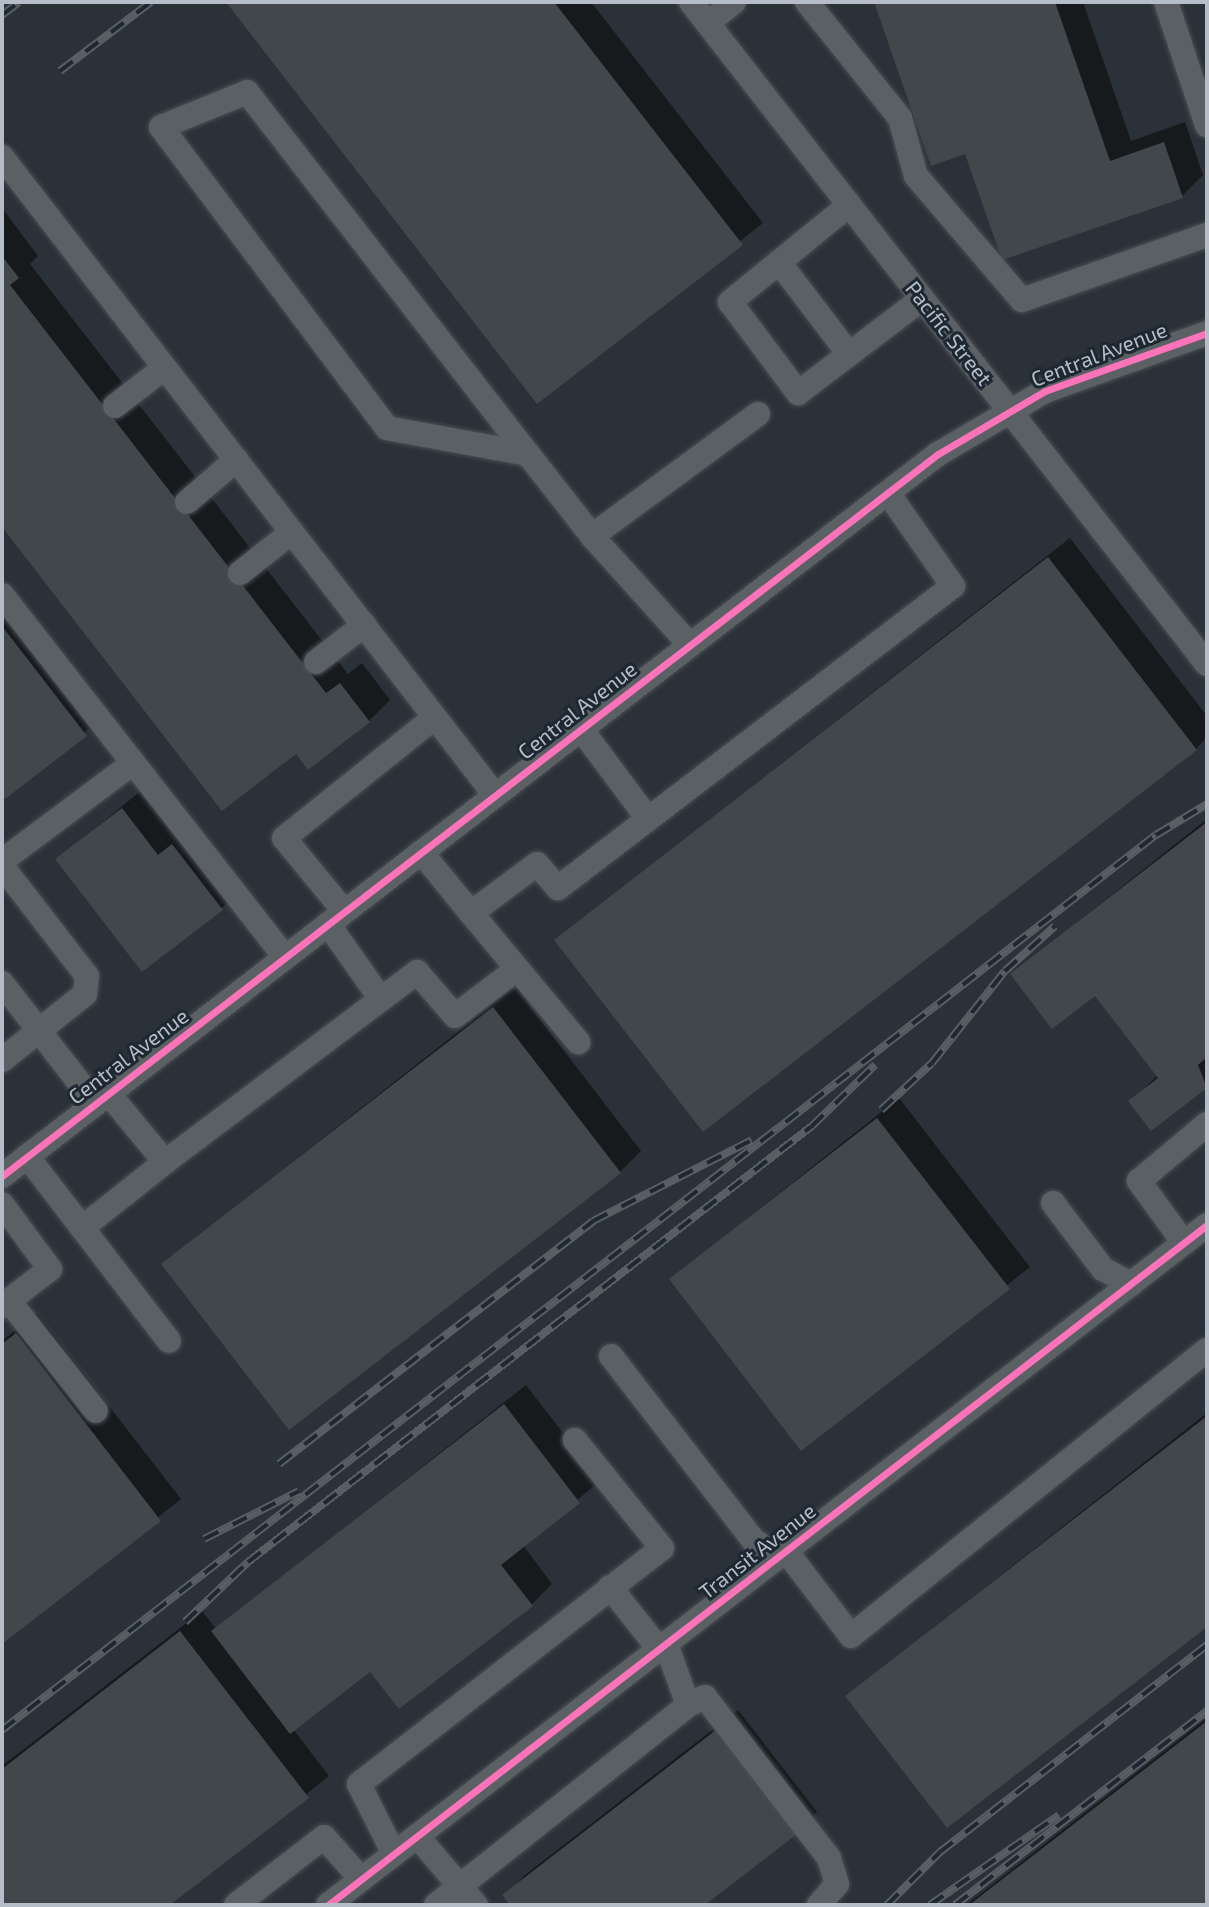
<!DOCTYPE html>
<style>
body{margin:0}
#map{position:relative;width:1209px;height:1907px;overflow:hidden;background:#2b3138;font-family:"Exo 2",sans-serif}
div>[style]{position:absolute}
.shadow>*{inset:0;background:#0007}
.building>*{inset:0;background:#42474c}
.roads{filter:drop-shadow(0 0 2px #484d53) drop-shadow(0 0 2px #484d53)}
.minor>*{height:24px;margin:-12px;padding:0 12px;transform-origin:12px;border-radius:12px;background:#5b6065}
.rail>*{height:8px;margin-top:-4px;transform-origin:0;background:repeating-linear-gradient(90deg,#1e2832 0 16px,#595e64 0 32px);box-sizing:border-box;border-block:2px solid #595e64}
.cycleway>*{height:7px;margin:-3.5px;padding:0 3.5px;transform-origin:3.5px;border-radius:3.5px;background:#fb73b8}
span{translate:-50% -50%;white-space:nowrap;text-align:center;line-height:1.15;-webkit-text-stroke:6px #1e2832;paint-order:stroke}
.street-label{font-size:21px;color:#b5bec8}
.frame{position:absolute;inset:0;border:4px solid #b5bec8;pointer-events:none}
</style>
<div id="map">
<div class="shadow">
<div style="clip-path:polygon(228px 2px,591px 2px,763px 223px,538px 402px)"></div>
<div style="clip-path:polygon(876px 2px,1083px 2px,1131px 141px,1185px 122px,1203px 175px,1182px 196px,966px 152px,932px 163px)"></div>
<div style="clip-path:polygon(2px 208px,38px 256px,30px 264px,348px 674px,362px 663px,390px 700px,369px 721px,296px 752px,222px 809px,2px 524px)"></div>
<div style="clip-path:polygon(1070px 538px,1207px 716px,1207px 737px,1196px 749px,556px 940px)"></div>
<div style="clip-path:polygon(2px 578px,107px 714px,5px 797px,2px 792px)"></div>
<div style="clip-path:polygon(143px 789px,242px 887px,222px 908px,57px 860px)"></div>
<div style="clip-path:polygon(1207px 819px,1207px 1086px,1151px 1129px,1130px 1102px,1158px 1075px,1095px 993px,1012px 974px)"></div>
<div style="clip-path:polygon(515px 987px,641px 1151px,620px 1172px,163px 1264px)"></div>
<div style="clip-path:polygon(899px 1098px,1030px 1267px,802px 1448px,671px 1279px)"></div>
<div style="clip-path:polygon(37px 1313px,181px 1499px,2px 1642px,2px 1341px)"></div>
<div style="clip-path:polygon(526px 1385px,600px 1481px,523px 1545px,552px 1584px,531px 1605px,370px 1669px,293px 1729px,329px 1776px,167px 1905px,2px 1905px,2px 1766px,202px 1611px,216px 1629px)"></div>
<div style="clip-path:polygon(1207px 1413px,1207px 1625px,948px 1826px,847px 1696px)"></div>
<div style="clip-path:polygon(738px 1710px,817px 1812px,796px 1833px,702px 1905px,512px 1905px,505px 1896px,525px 1875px)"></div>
<div style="clip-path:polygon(1207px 1718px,1207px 1905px,966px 1905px)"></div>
</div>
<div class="building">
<div style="clip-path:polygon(226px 2px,554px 2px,743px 245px,537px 404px)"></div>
<div style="clip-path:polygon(874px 2px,1055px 2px,1110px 161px,1164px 142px,1183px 198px,1002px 260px,965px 154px,931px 166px)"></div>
<div style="clip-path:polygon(2px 256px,19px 278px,10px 285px,326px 693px,340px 683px,370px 722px,308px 770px,296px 754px,222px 811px,2px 527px)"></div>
<div style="clip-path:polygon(1048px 557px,1197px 750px,703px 1132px,554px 940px)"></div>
<div style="clip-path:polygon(2px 626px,87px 736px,5px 799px,2px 795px)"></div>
<div style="clip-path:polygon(122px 808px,158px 855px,172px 844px,223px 910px,142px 972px,55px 859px)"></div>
<div style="clip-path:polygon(1207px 822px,1207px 1057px,1198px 1065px,1207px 1088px,1151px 1131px,1128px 1101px,1158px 1078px,1095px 996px,1052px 1029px,1010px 974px)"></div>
<div style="clip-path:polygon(493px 1007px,621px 1173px,289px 1430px,161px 1264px)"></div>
<div style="clip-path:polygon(877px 1118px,1010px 1289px,801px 1451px,669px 1279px)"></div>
<div style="clip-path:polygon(16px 1333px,161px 1521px,2px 1644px,2px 1344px)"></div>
<div style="clip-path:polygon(504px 1404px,580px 1503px,501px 1565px,533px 1606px,399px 1709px,370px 1672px,290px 1734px,211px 1631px)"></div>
<div style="clip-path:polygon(1207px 1416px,1207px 1627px,947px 1828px,845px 1696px)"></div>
<div style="clip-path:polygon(180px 1631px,309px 1798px,170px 1905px,2px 1905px,2px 1769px)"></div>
<div style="clip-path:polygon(1207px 1721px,1207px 1905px,969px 1905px)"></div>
<div style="clip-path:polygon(716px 1730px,797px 1834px,705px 1905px,510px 1905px,502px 1895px)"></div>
</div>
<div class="roads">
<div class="minor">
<div style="left:691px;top:2px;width:839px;rotate:52.07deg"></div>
<div style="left:807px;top:2px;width:149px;rotate:51.3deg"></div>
<div style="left:900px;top:118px;width:60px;rotate:74.6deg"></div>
<div style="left:916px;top:176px;width:163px;rotate:49.5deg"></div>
<div style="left:1022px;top:300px;width:196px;rotate:-19.4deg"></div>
<div style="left:1166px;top:2px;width:130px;rotate:71.6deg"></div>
<div style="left:708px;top:23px;width:33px;rotate:-39deg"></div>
<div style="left:2px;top:157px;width:806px;rotate:52.31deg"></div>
<div style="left:849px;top:205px;width:154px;rotate:140.8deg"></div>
<div style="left:730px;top:302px;width:114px;rotate:53.2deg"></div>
<div style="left:798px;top:393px;width:156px;rotate:-37.2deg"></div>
<div style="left:779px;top:262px;width:114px;rotate:52.8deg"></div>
<div style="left:115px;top:406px;width:62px;rotate:-37.8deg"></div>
<div style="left:528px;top:454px;width:143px;rotate:-169.6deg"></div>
<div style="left:387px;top:428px;width:376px;rotate:-126.9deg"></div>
<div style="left:161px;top:127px;width:93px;rotate:-22.1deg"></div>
<div style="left:247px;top:92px;width:458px;rotate:52.2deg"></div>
<div style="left:528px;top:454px;width:104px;rotate:52deg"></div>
<div style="left:187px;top:502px;width:65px;rotate:-40.6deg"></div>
<div style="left:240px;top:573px;width:66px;rotate:-38.3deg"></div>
<div style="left:2px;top:595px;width:459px;rotate:52deg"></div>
<div style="left:690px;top:645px;width:147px;rotate:-132deg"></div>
<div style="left:592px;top:536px;width:206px;rotate:-36.3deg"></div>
<div style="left:316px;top:662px;width:61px;rotate:-37.6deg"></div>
<div style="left:581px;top:729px;width:112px;rotate:53.3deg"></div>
<div style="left:421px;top:852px;width:79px;rotate:50.7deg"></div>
<div style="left:471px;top:913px;width:82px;rotate:-36.6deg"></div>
<div style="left:537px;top:864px;width:32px;rotate:49deg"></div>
<div style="left:558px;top:888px;width:497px;rotate:-37.4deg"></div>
<div style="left:953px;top:586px;width:113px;rotate:-125deg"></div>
<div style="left:2px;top:861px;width:164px;rotate:-36.8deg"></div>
<div style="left:2px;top:866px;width:139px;rotate:52.3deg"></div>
<div style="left:87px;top:976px;width:18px;rotate:96deg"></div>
<div style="left:85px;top:994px;width:106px;rotate:141.5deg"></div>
<div style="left:344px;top:911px;width:94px;rotate:-129.4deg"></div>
<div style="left:284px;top:838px;width:193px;rotate:-38.7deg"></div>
<div style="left:471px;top:913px;width:168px;rotate:50.3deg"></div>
<div style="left:328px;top:924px;width:92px;rotate:54.8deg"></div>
<div style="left:2px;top:983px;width:152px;rotate:52.2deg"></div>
<div style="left:108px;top:1093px;width:89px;rotate:50.4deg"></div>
<div style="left:165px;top:1162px;width:316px;rotate:-37deg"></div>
<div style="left:417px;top:972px;width:58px;rotate:49.2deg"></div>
<div style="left:455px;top:1016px;width:78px;rotate:-37.2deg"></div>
<div style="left:27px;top:1156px;width:233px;rotate:52.5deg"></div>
<div style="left:2px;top:1176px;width:1182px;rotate:-37.65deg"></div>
<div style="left:938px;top:454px;width:124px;rotate:-30.5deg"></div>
<div style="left:1045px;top:391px;width:172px;rotate:-19.7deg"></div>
<div style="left:1053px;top:1203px;width:83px;rotate:52.9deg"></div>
<div style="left:1103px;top:1269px;width:32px;rotate:28deg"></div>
<div style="left:2px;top:1204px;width:81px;rotate:53.6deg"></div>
<div style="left:50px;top:1269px;width:61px;rotate:142.4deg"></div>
<div style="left:82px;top:1228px;width:106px;rotate:-38.5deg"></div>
<div style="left:1184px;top:1243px;width:77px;rotate:-126deg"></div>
<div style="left:1139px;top:1181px;width:89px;rotate:-40deg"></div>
<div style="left:9px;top:1301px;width:140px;rotate:51.7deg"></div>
<div style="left:611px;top:1356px;width:232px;rotate:52.3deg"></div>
<div style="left:753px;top:1540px;width:30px;rotate:34deg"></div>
<div style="left:786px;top:1551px;width:107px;rotate:52.6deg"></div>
<div style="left:851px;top:1636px;width:457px;rotate:-38.8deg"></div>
<div style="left:610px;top:1587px;width:79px;rotate:51.7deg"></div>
<div style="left:688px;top:1705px;width:19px;rotate:-25deg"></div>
<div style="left:705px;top:1697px;width:203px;rotate:52.4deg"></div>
<div style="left:829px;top:1858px;width:27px;rotate:73deg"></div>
<div style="left:837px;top:1884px;width:28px;rotate:131deg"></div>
<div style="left:417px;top:1836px;width:91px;rotate:49.5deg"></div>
<div style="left:394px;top:1854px;width:78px;rotate:-116.6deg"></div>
<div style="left:359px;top:1784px;width:384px;rotate:-37.9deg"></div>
<div style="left:662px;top:1548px;width:139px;rotate:-128.9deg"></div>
<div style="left:236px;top:1905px;width:111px;rotate:-37.7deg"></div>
<div style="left:324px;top:1837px;width:56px;rotate:48.6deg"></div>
<div style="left:328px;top:1905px;width:1111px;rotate:-37.73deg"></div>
<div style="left:436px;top:1905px;width:322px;rotate:-38.4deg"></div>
<div style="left:688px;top:1705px;width:65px;rotate:-109.8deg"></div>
</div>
</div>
<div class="rail">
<div style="left:2px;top:15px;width:21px;rotate:-37deg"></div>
<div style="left:60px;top:71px;width:114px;rotate:-37.2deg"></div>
<div style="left:881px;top:1110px;width:69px;rotate:-42.7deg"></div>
<div style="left:932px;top:1063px;width:117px;rotate:-51.6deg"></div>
<div style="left:1005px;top:971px;width:67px;rotate:-42deg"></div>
<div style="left:279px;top:1464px;width:397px;rotate:-37.7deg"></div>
<div style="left:593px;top:1221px;width:178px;rotate:-27deg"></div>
<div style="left:204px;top:1539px;width:106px;rotate:-26.8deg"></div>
<div style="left:185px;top:1622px;width:87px;rotate:-43.6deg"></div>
<div style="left:248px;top:1562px;width:713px;rotate:-37.71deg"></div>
<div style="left:812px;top:1126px;width:88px;rotate:-44.1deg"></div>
<div style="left:2px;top:1730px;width:1460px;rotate:-37.8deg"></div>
<div style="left:1156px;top:835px;width:60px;rotate:-31.3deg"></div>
<div style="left:887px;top:1905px;width:75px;rotate:-45deg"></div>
<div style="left:940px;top:1852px;width:338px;rotate:-37.8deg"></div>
<div style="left:930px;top:1905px;width:157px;rotate:-34.9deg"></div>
<div style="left:955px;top:1905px;width:318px;rotate:-37.6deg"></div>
</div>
<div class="cycleway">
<div style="left:2px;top:1176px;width:1182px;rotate:-37.65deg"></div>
<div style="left:938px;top:454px;width:124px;rotate:-30.5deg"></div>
<div style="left:1045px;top:391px;width:172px;rotate:-19.7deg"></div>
<div style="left:328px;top:1905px;width:1111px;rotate:-37.73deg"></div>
</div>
<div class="street-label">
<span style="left:949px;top:333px;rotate:52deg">Pacific Street</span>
<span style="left:1099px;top:354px;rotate:-21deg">Central Avenue</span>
<span style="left:577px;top:710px;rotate:-38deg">Central Avenue</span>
<span style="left:128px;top:1056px;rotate:-37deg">Central Avenue</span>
<span style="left:757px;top:1551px;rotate:-38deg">Transit Avenue</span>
</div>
<div class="frame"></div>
</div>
